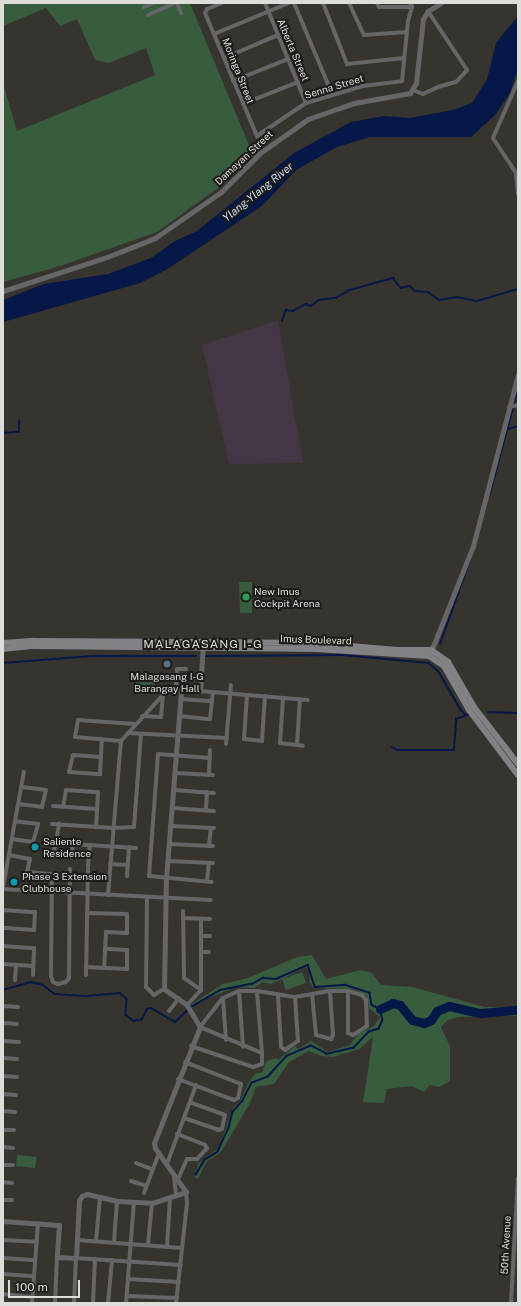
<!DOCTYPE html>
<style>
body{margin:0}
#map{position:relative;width:521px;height:1306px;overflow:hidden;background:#37342f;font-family:"Public Sans",sans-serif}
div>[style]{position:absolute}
.commercial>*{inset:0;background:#433746}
.green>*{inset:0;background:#375c3e}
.water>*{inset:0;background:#051847}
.stream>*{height:1.5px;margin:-0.75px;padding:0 0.75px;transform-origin:0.75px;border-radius:0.75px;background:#051847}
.river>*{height:9px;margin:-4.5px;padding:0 4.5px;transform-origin:4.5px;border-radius:4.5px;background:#051847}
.minor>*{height:4px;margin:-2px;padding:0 2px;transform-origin:2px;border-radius:2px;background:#666669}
.tertiary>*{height:5px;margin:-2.5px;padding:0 2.5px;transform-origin:2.5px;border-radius:2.5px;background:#666669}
.secondary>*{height:6px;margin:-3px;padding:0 3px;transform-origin:3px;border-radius:3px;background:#828186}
.dots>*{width:11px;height:11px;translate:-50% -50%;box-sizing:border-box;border:2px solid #1d1c19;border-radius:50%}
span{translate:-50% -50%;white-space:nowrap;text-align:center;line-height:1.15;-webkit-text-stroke:4px #1d1c19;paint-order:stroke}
.street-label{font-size:10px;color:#dfddda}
.poi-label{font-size:10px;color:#dfddda}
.left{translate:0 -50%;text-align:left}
.water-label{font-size:11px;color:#cadcfc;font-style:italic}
.quarter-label{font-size:12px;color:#dedad3;letter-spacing:1px}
.frame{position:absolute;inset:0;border:4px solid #dfddda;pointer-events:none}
.scale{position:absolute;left:8px;top:1280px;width:72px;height:18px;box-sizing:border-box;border:2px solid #dfddda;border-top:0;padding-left:5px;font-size:12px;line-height:14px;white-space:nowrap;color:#dfddda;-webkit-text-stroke:3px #1d1c19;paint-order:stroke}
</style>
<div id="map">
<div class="commercial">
<div style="clip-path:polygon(278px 320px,303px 463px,229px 464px,202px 345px)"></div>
</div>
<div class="green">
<div style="clip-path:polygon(3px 3px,190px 3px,253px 155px,218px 188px,157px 232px,60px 266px,3px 282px,3px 83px,17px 131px,155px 75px,146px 48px,109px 63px,95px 60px,77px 19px,60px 26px,46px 8px,3px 26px)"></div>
<div style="clip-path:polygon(239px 582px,252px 582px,252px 613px,240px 613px)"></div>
<div style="clip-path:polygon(133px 679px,155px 680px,154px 692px,132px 690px)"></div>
<div style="clip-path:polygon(312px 955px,326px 979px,361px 970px,372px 973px,381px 985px,412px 987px,485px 1007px,518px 1007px,518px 1014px,516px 1016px,458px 1017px,448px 1020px,441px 1027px,450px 1046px,450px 1081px,439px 1087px,430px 1085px,424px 1092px,412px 1086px,387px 1089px,384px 1103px,363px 1102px,373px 1037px,359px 1049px,333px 1057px,322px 1056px,309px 1051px,289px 1062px,274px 1084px,256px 1087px,250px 1103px,221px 1152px,206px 1162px,198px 1179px,194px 1177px,199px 1163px,219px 1148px,233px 1108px,240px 1102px,249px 1082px,255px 1074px,262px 1072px,267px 1061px,276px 1058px,278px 1060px,295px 1046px,298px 1049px,311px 1041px,328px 1052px,350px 1045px,358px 1034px,374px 1026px,380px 1017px,369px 1008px,367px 996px,354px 989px,314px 988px,310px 983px,309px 970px,305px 967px,282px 979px,302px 972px,306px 983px,286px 990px,282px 979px,271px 984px,263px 982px,254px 988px,236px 987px,201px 1001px,192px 1008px,190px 1005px,223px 984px,248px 978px,297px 957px)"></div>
<div style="clip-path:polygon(17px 1155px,37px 1157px,35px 1168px,16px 1166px)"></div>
</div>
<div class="water">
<div style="clip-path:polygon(518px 16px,518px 68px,510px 93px,496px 114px,471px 137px,370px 137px,337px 147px,296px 170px,263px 205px,166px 270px,140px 283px,3px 322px,3px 300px,44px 284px,108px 274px,151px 258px,175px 241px,197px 231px,294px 153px,351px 122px,384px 116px,410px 118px,453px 110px,472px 103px,487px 79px,496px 43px)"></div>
</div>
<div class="stream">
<div style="left:282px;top:321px;width:12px;rotate:-70deg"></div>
<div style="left:286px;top:310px;width:7px;rotate:8deg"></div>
<div style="left:293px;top:311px;width:15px;rotate:-28deg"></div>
<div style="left:306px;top:304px;width:5px;rotate:22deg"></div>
<div style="left:311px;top:306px;width:10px;rotate:-37deg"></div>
<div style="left:319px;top:300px;width:17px;rotate:-7deg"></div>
<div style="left:336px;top:298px;width:16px;rotate:-30deg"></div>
<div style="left:350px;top:290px;width:45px;rotate:-15.6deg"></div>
<div style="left:393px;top:278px;width:13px;rotate:51deg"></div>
<div style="left:401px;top:288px;width:9px;rotate:-13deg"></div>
<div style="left:410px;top:286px;width:7px;rotate:45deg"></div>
<div style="left:415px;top:291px;width:13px;rotate:4deg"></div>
<div style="left:428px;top:292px;width:14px;rotate:34deg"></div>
<div style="left:440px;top:300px;width:17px;rotate:-10deg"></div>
<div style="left:457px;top:297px;width:20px;rotate:11deg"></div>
<div style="left:477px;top:301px;width:43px;rotate:-16.3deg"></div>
<div style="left:514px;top:404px;width:16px;rotate:-75deg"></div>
<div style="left:508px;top:429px;width:10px;rotate:-17deg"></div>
<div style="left:3px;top:433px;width:16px;rotate:-4deg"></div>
<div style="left:19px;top:432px;width:11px;rotate:-90deg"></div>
<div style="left:489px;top:497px;width:92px;rotate:-74.9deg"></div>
<div style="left:440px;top:644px;width:98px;rotate:-70.3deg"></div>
<div style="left:204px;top:656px;width:138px;rotate:-0.4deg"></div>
<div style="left:342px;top:655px;width:87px;rotate:5.3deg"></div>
<div style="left:429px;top:663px;width:13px;rotate:42deg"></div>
<div style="left:439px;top:672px;width:44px;rotate:59.9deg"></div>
<div style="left:461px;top:710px;width:7px;rotate:45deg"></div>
<div style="left:3px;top:663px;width:89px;rotate:-4.5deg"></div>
<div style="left:92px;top:656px;width:104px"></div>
<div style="left:488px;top:712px;width:30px;rotate:2deg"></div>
<div style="left:392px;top:747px;width:7px;rotate:27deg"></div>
<div style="left:398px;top:750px;width:56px"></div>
<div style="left:454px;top:750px;width:31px;rotate:-86deg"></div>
<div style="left:456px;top:719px;width:15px;rotate:-20deg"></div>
<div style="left:3px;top:990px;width:29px;rotate:-16deg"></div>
<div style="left:31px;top:982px;width:12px;rotate:14deg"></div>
<div style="left:43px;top:985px;width:15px;rotate:37deg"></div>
<div style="left:55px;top:994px;width:32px;rotate:4deg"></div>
<div style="left:87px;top:996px;width:33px;rotate:-5deg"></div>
<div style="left:120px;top:993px;width:9px;rotate:41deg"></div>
<div style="left:127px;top:999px;width:16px;rotate:94deg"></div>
<div style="left:126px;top:1015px;width:10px;rotate:37deg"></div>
<div style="left:134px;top:1021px;width:8px;rotate:-14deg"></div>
<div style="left:142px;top:1019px;width:11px;rotate:-63deg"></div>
<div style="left:147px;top:1009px;width:4px;rotate:-14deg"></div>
<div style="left:151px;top:1008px;width:28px;rotate:30deg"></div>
<div style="left:175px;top:1022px;width:18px;rotate:-43deg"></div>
<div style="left:191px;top:1007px;width:34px;rotate:-30deg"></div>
<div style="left:220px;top:990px;width:33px;rotate:-11deg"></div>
<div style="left:252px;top:984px;width:13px;rotate:-29deg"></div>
<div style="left:263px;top:978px;width:13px;rotate:4deg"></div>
<div style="left:276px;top:979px;width:35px;rotate:-24deg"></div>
<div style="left:308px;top:965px;width:23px;rotate:72deg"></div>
<div style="left:315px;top:987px;width:31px;rotate:-4deg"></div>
<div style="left:346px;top:985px;width:25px;rotate:18deg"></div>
<div style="left:370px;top:993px;width:12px;rotate:81deg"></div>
<div style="left:372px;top:1005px;width:9px;rotate:27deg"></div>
<div style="left:380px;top:1009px;width:11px;rotate:75deg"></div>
<div style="left:383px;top:1020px;width:10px;rotate:114deg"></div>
<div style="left:379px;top:1029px;width:10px;rotate:163deg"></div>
<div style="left:369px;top:1032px;width:22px;rotate:133deg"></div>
<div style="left:354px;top:1048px;width:28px;rotate:167deg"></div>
<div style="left:327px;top:1054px;width:18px;rotate:-153deg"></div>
<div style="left:311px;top:1046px;width:26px;rotate:157deg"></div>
<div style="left:287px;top:1056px;width:28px;rotate:132deg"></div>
<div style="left:268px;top:1077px;width:17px;rotate:159deg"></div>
<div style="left:252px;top:1083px;width:20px;rotate:117deg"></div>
<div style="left:243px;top:1101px;width:15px;rotate:132deg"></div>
<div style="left:233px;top:1112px;width:16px;rotate:104deg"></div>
<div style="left:229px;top:1128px;width:26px;rotate:115deg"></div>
<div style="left:218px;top:1152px;width:15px;rotate:148deg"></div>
<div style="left:205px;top:1160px;width:17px;rotate:121deg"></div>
</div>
<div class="river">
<div style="left:380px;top:1009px;width:14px;rotate:-25deg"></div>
<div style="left:393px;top:1003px;width:7px;rotate:16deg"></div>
<div style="left:400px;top:1005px;width:19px;rotate:51deg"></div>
<div style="left:412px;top:1020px;width:12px;rotate:14deg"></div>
<div style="left:424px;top:1023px;width:8px;rotate:-23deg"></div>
<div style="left:431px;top:1020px;width:11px;rotate:-56deg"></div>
<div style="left:437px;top:1011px;width:13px;rotate:-23deg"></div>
<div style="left:449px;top:1006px;width:32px;rotate:13deg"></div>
<div style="left:480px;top:1013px;width:38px;rotate:-5deg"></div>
</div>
<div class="minor">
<div style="left:177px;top:3px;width:11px;rotate:68deg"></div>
<div style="left:222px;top:3px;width:16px;rotate:158deg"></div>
<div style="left:207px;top:9px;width:4px;rotate:117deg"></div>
<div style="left:205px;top:13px;width:134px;rotate:67.1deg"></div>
<div style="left:257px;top:136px;width:59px;rotate:-34deg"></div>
<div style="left:306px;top:103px;width:59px;rotate:-16.6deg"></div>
<div style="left:363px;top:86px;width:39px;rotate:-7deg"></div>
<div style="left:402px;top:81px;width:60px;rotate:-84.3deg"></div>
<div style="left:408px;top:21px;width:15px;rotate:-74deg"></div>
<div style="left:412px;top:7px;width:4px;rotate:-117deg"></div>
<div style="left:265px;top:3px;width:108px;rotate:67.7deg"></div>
<div style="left:294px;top:3px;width:99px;rotate:67.3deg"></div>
<div style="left:323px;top:3px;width:66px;rotate:68.5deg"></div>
<div style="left:347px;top:64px;width:57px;rotate:-6deg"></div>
<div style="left:349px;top:3px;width:35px;rotate:65deg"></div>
<div style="left:364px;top:35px;width:43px;rotate:-4deg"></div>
<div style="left:377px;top:3px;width:4px;rotate:63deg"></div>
<div style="left:379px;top:7px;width:33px"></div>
<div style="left:144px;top:7px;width:10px;rotate:-24deg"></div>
<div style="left:148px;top:15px;width:30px;rotate:-24deg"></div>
<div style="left:214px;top:34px;width:81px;rotate:-22.5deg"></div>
<div style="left:224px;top:58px;width:59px;rotate:-23.1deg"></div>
<div style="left:233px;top:81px;width:59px;rotate:-21.8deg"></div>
<div style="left:518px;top:81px;width:62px;rotate:113.7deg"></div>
<div style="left:493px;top:138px;width:42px;rotate:56.7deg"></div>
<div style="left:516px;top:173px;width:21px;rotate:85deg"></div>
<div style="left:413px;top:90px;width:11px;rotate:22deg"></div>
<div style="left:423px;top:94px;width:17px;rotate:-25deg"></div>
<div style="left:438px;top:87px;width:19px;rotate:-16deg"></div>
<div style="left:456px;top:82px;width:16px;rotate:-47deg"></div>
<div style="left:467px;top:70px;width:71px;rotate:-123.5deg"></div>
<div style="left:243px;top:104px;width:59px;rotate:-21.8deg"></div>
<div style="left:509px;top:407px;width:9px;rotate:-13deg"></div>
<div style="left:176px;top:689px;width:20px;rotate:-87deg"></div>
<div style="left:177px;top:669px;width:9px"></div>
<div style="left:200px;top:691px;width:108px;rotate:4.8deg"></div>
<div style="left:247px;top:695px;width:44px;rotate:93.9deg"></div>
<div style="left:244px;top:739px;width:18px;rotate:6deg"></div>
<div style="left:262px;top:741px;width:45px;rotate:-86.2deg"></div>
<div style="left:283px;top:698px;width:45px;rotate:93.8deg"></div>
<div style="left:280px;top:743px;width:23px;rotate:7deg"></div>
<div style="left:181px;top:699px;width:31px;rotate:4deg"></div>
<div style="left:142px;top:716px;width:19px;rotate:3deg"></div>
<div style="left:161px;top:717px;width:22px;rotate:-85deg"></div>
<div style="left:179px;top:716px;width:31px;rotate:6deg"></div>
<div style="left:210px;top:719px;width:27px;rotate:-84deg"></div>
<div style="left:128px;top:733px;width:99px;rotate:2.9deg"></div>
<div style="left:121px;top:741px;width:46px;rotate:-175deg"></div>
<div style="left:75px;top:737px;width:17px;rotate:-80deg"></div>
<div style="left:78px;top:720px;width:57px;rotate:4deg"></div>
<div style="left:226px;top:744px;width:59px;rotate:-85.2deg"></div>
<div style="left:297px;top:745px;width:46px;rotate:-86.3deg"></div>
<div style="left:101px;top:757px;width:28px;rotate:-176deg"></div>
<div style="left:73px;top:755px;width:17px;rotate:103deg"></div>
<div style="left:69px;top:772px;width:31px;rotate:4deg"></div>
<div style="left:100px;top:774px;width:34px;rotate:-87deg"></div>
<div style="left:210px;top:758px;width:52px;rotate:-175.6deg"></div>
<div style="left:158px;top:754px;width:122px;rotate:94.2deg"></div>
<div style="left:149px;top:876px;width:63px;rotate:5.4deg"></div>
<div style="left:175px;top:773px;width:38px;rotate:3deg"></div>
<div style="left:209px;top:775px;width:25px;rotate:-88deg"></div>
<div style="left:173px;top:790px;width:41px;rotate:4.2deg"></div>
<div style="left:19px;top:804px;width:23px;rotate:7deg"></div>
<div style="left:42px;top:807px;width:17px;rotate:-77deg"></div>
<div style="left:46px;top:790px;width:24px;rotate:-173deg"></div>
<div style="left:53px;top:806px;width:44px;rotate:3.9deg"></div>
<div style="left:63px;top:807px;width:17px;rotate:-80deg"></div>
<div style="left:66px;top:790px;width:32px;rotate:4deg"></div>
<div style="left:98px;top:792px;width:35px;rotate:93deg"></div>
<div style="left:172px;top:808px;width:42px;rotate:4.1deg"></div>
<div style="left:206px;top:810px;width:18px;rotate:-87deg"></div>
<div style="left:52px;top:824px;width:62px;rotate:3.7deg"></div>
<div style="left:114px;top:828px;width:20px;rotate:-3deg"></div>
<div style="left:134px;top:827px;width:93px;rotate:-85.7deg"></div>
<div style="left:171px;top:826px;width:43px;rotate:2.7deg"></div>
<div style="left:12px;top:839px;width:21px;rotate:8deg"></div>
<div style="left:33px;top:842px;width:19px;rotate:-74deg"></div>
<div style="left:38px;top:824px;width:23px;rotate:-173deg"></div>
<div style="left:169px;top:844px;width:44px;rotate:2.6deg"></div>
<div style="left:209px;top:846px;width:18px;rotate:-84deg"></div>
<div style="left:9px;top:855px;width:21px;rotate:11deg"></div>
<div style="left:30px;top:859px;width:13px;rotate:103deg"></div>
<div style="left:27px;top:872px;width:25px;rotate:5deg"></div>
<div style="left:52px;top:874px;width:102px;rotate:90.6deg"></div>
<div style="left:51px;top:976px;width:6px;rotate:72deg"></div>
<div style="left:53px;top:982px;width:5px;rotate:22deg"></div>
<div style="left:58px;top:984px;width:8px;rotate:-14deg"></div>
<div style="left:66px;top:982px;width:5px;rotate:-53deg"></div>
<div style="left:69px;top:978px;width:109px;rotate:-89.5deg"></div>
<div style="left:46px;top:855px;width:25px;rotate:5deg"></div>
<div style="left:71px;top:857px;width:13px;rotate:-81deg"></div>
<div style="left:73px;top:844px;width:63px;rotate:3.6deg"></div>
<div style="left:53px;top:856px;width:33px;rotate:-79deg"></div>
<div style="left:168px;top:861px;width:45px;rotate:2.5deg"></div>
<div style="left:110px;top:864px;width:18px;rotate:3deg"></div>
<div style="left:88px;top:866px;width:21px;rotate:-85deg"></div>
<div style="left:127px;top:876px;width:29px;rotate:-86deg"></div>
<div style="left:207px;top:881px;width:18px;rotate:-84deg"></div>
<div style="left:3px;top:887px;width:117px;rotate:-79.7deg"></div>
<div style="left:3px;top:889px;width:208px;rotate:3deg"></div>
<div style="left:108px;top:895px;width:155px;rotate:-85.2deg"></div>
<div style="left:121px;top:741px;width:62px;rotate:-47.6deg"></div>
<div style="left:163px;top:695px;width:5px;rotate:-37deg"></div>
<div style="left:167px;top:692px;width:14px;rotate:-8deg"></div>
<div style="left:147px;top:897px;width:90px;rotate:90.6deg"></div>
<div style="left:146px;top:987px;width:11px;rotate:45deg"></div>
<div style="left:154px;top:995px;width:12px;rotate:-31deg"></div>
<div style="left:3px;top:910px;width:32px;rotate:4deg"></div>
<div style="left:35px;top:912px;width:18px;rotate:93deg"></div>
<div style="left:34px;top:930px;width:31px;rotate:-176deg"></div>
<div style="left:183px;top:911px;width:67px;rotate:89.1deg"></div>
<div style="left:184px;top:978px;width:21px;rotate:35deg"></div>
<div style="left:87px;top:913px;width:40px;rotate:1.4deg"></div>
<div style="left:127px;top:914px;width:19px;rotate:90deg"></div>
<div style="left:127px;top:933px;width:21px;rotate:-177deg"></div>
<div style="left:106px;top:932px;width:36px;rotate:93deg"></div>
<div style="left:184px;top:918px;width:26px;rotate:2deg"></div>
<div style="left:201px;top:936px;width:9px"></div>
<div style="left:3px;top:946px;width:31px;rotate:4deg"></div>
<div style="left:34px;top:948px;width:27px;rotate:92deg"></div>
<div style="left:201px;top:952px;width:8px"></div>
<div style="left:3px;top:964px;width:30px;rotate:4deg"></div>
<div style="left:86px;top:967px;width:41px;rotate:2.8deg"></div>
<div style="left:127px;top:969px;width:19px;rotate:-90deg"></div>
<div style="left:127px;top:950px;width:22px;rotate:-177deg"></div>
<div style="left:86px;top:975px;width:106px;rotate:-88.9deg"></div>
<div style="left:15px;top:980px;width:15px;rotate:-86deg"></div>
<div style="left:239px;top:991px;width:56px;rotate:85.9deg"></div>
<div style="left:257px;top:991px;width:62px;rotate:85.4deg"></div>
<div style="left:262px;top:1053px;width:67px;rotate:-157.2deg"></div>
<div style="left:200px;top:1027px;width:37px;rotate:-52deg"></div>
<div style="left:223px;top:998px;width:17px;rotate:-24deg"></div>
<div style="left:239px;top:991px;width:18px"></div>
<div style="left:257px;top:991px;width:38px;rotate:9deg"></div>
<div style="left:295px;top:997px;width:36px;rotate:-10deg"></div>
<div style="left:330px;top:991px;width:18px"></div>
<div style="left:348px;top:991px;width:15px;rotate:16deg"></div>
<div style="left:362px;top:995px;width:6px;rotate:51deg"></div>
<div style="left:366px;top:1000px;width:26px;rotate:88deg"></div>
<div style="left:367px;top:1026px;width:17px;rotate:147deg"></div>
<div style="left:353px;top:1035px;width:5px;rotate:-158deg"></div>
<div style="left:348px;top:1033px;width:42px;rotate:-90deg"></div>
<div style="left:312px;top:994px;width:41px;rotate:84.4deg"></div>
<div style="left:316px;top:1035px;width:16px;rotate:15deg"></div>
<div style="left:331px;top:1039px;width:4px;rotate:-63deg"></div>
<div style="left:333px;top:1035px;width:44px;rotate:-93.9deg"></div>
<div style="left:278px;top:996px;width:51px;rotate:86.6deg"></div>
<div style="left:281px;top:1047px;width:5px;rotate:37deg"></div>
<div style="left:285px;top:1050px;width:16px;rotate:-35deg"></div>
<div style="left:298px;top:1041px;width:44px;rotate:-93.9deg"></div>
<div style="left:223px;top:999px;width:41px;rotate:85.8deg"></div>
<div style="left:187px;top:1005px;width:21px;rotate:-47deg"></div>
<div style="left:201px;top:990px;width:71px;rotate:-90deg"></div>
<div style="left:3px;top:1006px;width:15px;rotate:4deg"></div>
<div style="left:169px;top:1011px;width:16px;rotate:-52deg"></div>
<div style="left:3px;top:1023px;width:14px;rotate:4deg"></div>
<div style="left:3px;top:1041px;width:16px;rotate:4deg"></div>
<div style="left:191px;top:1046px;width:65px;rotate:18.7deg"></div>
<div style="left:253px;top:1067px;width:9px;rotate:-18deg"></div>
<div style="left:262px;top:1064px;width:11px;rotate:-90deg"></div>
<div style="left:3px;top:1058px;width:14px;rotate:4deg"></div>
<div style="left:3px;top:1076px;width:14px;rotate:4deg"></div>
<div style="left:178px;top:1079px;width:60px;rotate:20.6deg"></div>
<div style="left:234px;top:1100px;width:4px;rotate:-27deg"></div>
<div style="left:238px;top:1098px;width:14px;rotate:-78deg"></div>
<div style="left:241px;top:1084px;width:60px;rotate:-158.6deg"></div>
<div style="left:3px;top:1094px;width:13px;rotate:4deg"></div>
<div style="left:3px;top:1111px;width:12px;rotate:5deg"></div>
<div style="left:184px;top:1118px;width:36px;rotate:19deg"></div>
<div style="left:218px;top:1130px;width:4px;rotate:-14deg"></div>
<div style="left:222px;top:1129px;width:14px;rotate:-78deg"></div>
<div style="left:225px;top:1115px;width:37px;rotate:-160deg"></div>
<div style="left:3px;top:1130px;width:11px"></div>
<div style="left:177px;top:1134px;width:30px;rotate:21deg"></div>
<div style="left:205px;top:1145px;width:4px;rotate:56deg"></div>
<div style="left:207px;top:1148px;width:15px;rotate:132deg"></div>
<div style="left:197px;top:1159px;width:10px;rotate:180deg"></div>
<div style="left:187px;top:1159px;width:22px;rotate:114deg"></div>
<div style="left:3px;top:1147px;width:10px;rotate:6deg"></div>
<div style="left:136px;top:1163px;width:17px;rotate:21deg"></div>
<div style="left:167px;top:1164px;width:84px;rotate:-69.8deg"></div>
<div style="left:3px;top:1165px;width:10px"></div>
<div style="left:174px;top:1176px;width:20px;rotate:84deg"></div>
<div style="left:131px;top:1181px;width:16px;rotate:18deg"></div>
<div style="left:3px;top:1182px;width:9px;rotate:6deg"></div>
<div style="left:144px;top:1193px;width:43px;rotate:-69.4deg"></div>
<div style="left:3px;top:1200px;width:9px"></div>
<div style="left:3px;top:1240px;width:33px;rotate:3deg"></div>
<div style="left:77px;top:1240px;width:105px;rotate:4.4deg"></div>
<div style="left:96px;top:1241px;width:44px;rotate:-84.8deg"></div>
<div style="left:114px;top:1242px;width:41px;rotate:-85.8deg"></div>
<div style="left:148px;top:1245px;width:42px;rotate:-84.6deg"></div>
<div style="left:167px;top:1247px;width:49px;rotate:-86.5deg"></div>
<div style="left:3px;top:1258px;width:32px;rotate:4deg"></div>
<div style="left:3px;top:1274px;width:31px;rotate:4deg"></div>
<div style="left:128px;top:1279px;width:51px;rotate:3.4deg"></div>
<div style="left:3px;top:1294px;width:30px;rotate:6deg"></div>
<div style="left:127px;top:1296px;width:50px;rotate:2.3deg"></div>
<div style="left:32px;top:1303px;width:80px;rotate:-85.7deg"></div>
<div style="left:55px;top:1303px;width:46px;rotate:-87.5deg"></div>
<div style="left:74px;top:1303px;width:45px;rotate:-87.5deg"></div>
<div style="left:76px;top:1258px;width:105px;rotate:3.8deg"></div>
<div style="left:93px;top:1303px;width:44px;rotate:-87.4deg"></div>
<div style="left:108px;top:1303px;width:43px;rotate:-84.7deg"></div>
<div style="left:126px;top:1303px;width:101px;rotate:-85.5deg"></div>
<div style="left:176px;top:1303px;width:101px;rotate:-83.7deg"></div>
<div style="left:187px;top:1203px;width:11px;rotate:-95deg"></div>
<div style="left:511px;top:1303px;width:125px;rotate:-86.8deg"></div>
</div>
<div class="tertiary">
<div style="left:3px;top:291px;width:109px;rotate:-18.1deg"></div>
<div style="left:107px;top:257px;width:52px;rotate:-21.6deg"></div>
<div style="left:155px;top:238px;width:80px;rotate:-34.9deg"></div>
<div style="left:221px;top:192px;width:55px;rotate:-45deg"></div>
<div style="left:260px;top:153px;width:59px;rotate:-35.3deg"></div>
<div style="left:308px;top:119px;width:49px;rotate:-19.2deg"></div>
<div style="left:354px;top:103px;width:57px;rotate:-10.1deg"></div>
<div style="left:410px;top:93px;width:12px;rotate:-59deg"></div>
<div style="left:416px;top:83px;width:64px;rotate:-83.8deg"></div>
<div style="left:423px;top:19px;width:9px;rotate:-58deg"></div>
<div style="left:428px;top:11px;width:15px;rotate:-32deg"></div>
<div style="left:430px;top:654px;width:116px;rotate:-68.3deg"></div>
<div style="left:473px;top:546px;width:177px;rotate:-75.3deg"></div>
<div style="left:3px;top:1221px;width:56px;rotate:4.1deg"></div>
<div style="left:59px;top:1225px;width:32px;rotate:94deg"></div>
<div style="left:57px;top:1257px;width:19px;rotate:3deg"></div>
<div style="left:76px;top:1258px;width:58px;rotate:-87deg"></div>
<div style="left:79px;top:1200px;width:5px;rotate:-53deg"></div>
<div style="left:82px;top:1196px;width:5px;rotate:-22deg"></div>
<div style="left:87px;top:1194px;width:31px;rotate:13deg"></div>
<div style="left:117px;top:1201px;width:35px;rotate:3deg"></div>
<div style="left:152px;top:1203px;width:36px;rotate:-18deg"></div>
<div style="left:186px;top:1192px;width:54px;rotate:-125.2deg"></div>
<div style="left:155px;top:1148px;width:5px;rotate:-101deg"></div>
<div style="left:154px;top:1143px;width:125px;rotate:-68.4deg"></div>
<div style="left:200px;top:1027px;width:26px;rotate:-121deg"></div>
<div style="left:187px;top:1005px;width:28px;rotate:-145deg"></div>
<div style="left:164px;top:989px;width:111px;rotate:-89deg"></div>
<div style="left:166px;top:878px;width:189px;rotate:-85.4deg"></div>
<div style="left:181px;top:690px;width:19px;rotate:3deg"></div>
<div style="left:200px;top:691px;width:47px;rotate:-86.3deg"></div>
</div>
<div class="secondary">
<div style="left:3px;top:643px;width:31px;rotate:-4deg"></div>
<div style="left:34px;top:641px;width:281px;rotate:0.4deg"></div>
<div style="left:315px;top:643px;width:82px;rotate:4.9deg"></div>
<div style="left:397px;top:650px;width:34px"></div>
<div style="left:431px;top:650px;width:21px;rotate:35deg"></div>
<div style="left:448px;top:662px;width:52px;rotate:60deg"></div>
<div style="left:474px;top:707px;width:72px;rotate:52.3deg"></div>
<div style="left:3px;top:649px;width:31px;rotate:-6deg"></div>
<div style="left:34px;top:646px;width:282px;rotate:0.6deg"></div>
<div style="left:316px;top:649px;width:113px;rotate:3.5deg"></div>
<div style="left:429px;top:656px;width:18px;rotate:34deg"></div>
<div style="left:444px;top:666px;width:51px;rotate:60.4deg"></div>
<div style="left:469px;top:710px;width:81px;rotate:53deg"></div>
</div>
<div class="dots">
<div style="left:246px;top:597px;background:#2e9e5b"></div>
<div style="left:167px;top:664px;background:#5c6f8a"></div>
<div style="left:35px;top:847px;background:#0f9aa8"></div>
<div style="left:14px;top:882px;background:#0f9aa8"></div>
</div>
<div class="street-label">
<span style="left:293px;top:50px;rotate:67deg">Alberta Street</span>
<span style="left:238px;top:71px;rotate:68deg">Moringa Street</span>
<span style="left:334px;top:87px;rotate:-17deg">Senna Street</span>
<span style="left:244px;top:158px;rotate:-43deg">Damayan Street</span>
<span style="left:316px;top:640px;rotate:2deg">Imus Boulevard</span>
<span style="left:506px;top:1245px;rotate:-87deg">50th Avenue</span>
</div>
<div class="poi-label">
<span class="left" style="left:254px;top:597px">New Imus<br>Cockpit Arena</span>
<span style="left:167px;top:682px">Malagasang I-G<br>Barangay Hall</span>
<span class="left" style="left:43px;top:847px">Saliente<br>Residence</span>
<span class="left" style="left:22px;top:882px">Phase 3 Extension<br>Clubhouse</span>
</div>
<div class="water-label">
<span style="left:258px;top:192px;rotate:-39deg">Ylang-Ylang River</span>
</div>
<div class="quarter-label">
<span style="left:203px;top:645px">MALAGASANG I-G</span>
</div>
<div class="frame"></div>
<div class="scale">100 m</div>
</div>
